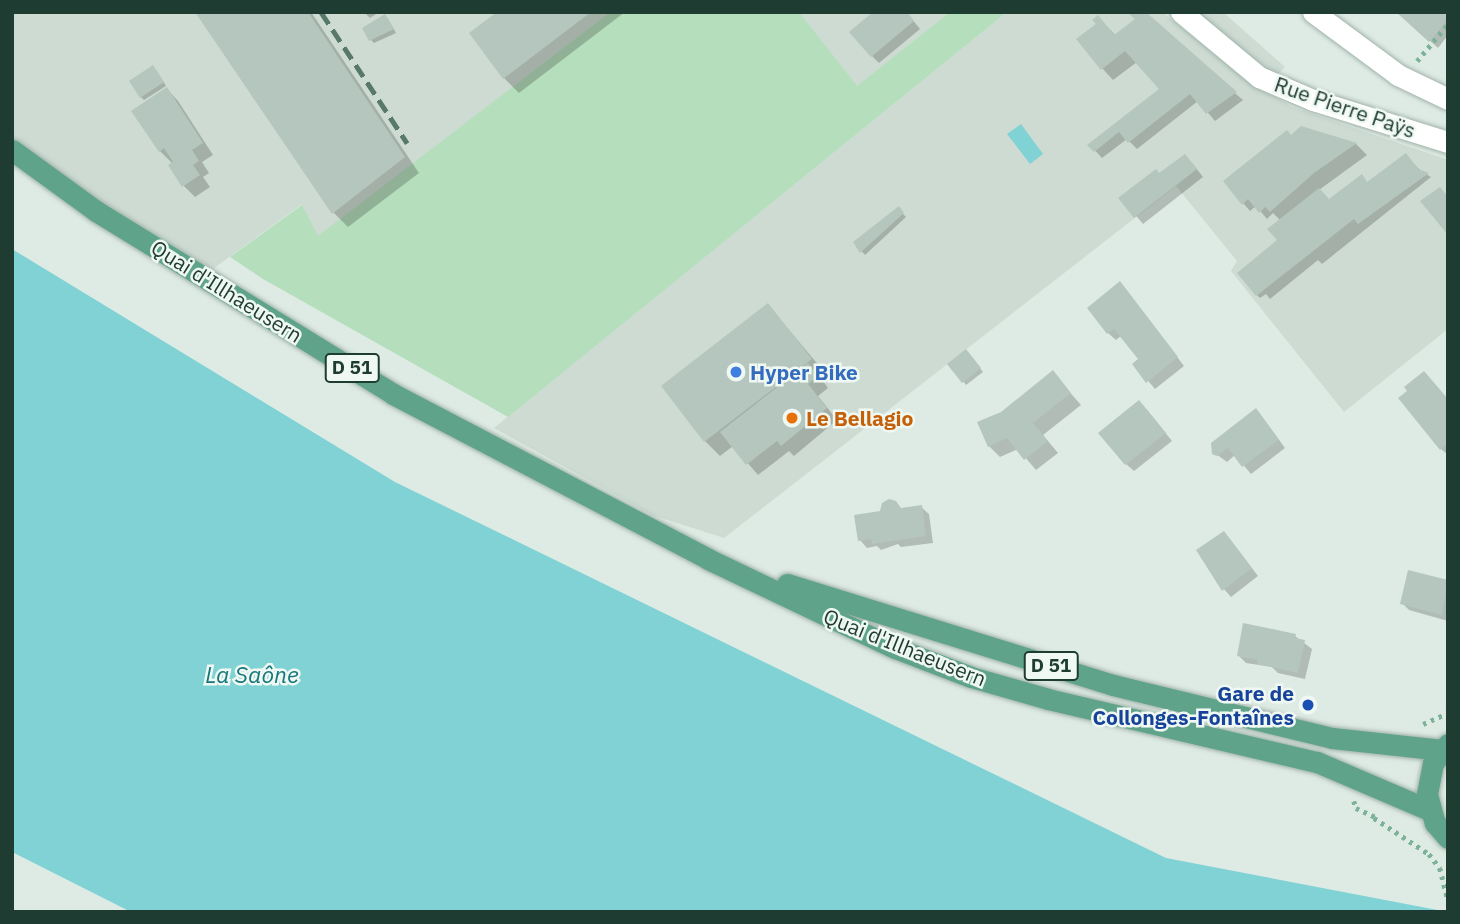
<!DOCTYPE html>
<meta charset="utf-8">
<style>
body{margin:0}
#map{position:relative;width:1460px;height:924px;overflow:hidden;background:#deebe4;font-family:"IBM Plex Sans",sans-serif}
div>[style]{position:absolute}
.built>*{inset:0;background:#cddbd3}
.green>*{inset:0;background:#b5debc}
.water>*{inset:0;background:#81d2d5}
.shadow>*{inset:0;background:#0003}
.building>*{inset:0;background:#b4c6bd}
.path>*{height:4.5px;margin-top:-2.25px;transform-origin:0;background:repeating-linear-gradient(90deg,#7cb19a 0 3.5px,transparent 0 8.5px)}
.roads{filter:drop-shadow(0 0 2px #a1b3ab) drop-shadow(0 0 2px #a1b3ab)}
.minor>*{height:21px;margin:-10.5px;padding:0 10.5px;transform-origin:10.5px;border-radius:10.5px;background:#fff}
.major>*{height:21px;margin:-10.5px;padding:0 10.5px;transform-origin:10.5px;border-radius:10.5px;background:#5fa48a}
.rail>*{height:5px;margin-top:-2.5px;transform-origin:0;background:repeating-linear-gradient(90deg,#58786c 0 14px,transparent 0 21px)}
.dots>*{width:19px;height:19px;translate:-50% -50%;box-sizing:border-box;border:4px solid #eff8f2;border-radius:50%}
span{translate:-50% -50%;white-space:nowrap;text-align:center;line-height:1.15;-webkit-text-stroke:5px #eff8f2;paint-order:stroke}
.shield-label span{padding:2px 5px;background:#eff8f2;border:2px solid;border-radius:5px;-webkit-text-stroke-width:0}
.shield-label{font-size:19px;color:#1e3c31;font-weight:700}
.street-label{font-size:21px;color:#1e3c31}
.shop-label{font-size:21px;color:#366cbe;font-weight:700}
.left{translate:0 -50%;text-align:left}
.food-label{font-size:21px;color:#c56008;font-weight:700}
.transit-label{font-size:21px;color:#164399;font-weight:700}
.right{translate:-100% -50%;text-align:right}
.water-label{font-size:23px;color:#15777c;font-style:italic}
.frame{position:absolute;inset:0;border:14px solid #1e3c31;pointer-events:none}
</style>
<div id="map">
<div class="built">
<div style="clip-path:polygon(12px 12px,610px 12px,318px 237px,301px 205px,210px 271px,73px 187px,12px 139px)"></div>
<div style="clip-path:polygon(799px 12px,950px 12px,857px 87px)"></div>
<div style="clip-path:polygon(1007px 12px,1162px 12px,1248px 81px,1292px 107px,1448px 160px,1448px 329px,1344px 412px,1231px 271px,1237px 261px,1176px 186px,724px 538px,652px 515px,494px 428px)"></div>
<div style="clip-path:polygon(1197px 12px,1223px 12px,1285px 67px,1276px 76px)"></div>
</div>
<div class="green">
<div style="clip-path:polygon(610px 12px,799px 12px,857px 86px,950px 12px,1007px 12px,508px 417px,263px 279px,230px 257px,302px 205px,318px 236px)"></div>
</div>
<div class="water">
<div style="clip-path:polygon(1021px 124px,1043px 154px,1030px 164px,1007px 134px)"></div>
<div style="clip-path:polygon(12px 249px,395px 482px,1166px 858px,1448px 912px,131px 912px,12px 852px)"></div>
</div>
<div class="shadow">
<div style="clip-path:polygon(197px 12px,311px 12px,419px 173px,348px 227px,333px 212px)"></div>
<div style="clip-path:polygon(364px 12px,379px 12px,370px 18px)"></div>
<div style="clip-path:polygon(499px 12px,625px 12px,519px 93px,504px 78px)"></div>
<div style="clip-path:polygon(906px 12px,920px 29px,879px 63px,872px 56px)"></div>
<div style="clip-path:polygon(1128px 12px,1140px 12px,1243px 100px,1215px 121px,1198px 101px,1137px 149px,1127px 139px,1102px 158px,1090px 145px,1162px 89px,1137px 62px,1113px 80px,1102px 68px,1098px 17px,1116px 36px,1137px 20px)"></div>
<div style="clip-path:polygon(1398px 12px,1441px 12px,1448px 17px,1448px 35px,1438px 48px)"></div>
<div style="clip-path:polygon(388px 19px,396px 33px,374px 43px,371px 40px)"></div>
<div style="clip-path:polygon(156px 70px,166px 86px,144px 100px,141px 97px)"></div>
<div style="clip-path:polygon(167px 89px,178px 101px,213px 155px,202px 162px,209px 173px,203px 177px,210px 187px,195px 197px,184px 186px,170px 165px,173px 164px,160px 151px,134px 111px)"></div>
<div style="clip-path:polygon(1301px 128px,1356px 144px,1367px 155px,1319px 190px,1329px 201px,1368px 183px,1406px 156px,1421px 171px,1431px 177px,1322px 264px,1318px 260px,1270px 299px,1266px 294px,1260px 298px,1257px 295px,1281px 242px,1281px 221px,1273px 213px,1267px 219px,1256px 206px,1250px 211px,1243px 203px,1291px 137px)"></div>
<div style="clip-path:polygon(1192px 163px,1203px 177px,1143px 224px,1121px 198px,1159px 175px)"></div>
<div style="clip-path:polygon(898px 209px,906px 217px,865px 255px,855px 243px)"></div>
<div style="clip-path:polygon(1123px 286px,1184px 366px,1155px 389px,1134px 364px,1141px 359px,1122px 335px,1116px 340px,1108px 333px)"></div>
<div style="clip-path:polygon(768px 305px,826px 374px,821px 378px,828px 388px,818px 396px,837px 420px,794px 456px,789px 451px,758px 475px,733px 446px,720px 456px,705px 441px)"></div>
<div style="clip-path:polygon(969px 354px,983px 372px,966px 385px,963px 381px)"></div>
<div style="clip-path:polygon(1053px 373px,1081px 405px,1043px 435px,1058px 453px,1036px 470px,1018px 449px,1000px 457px,989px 446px,1002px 413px)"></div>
<div style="clip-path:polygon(1410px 392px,1448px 400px,1448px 455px,1441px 449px)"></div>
<div style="clip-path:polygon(1147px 410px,1172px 441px,1134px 471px,1126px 464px)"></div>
<div style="clip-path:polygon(1263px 418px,1285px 448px,1251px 474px,1235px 455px,1227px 462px,1212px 451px,1213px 444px)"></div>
<div style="clip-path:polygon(921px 507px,929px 514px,933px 543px,901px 547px,898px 544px,881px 550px,877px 546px,867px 548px,860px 540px,900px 509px)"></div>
<div style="clip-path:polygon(1231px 541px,1258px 576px,1231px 597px,1224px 589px)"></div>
<div style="clip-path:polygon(1410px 572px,1448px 582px,1448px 621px,1409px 610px,1402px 603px)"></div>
<div style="clip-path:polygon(1295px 636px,1312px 649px,1305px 679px,1278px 673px,1272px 667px,1246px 663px,1238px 655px)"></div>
</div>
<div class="building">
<div style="clip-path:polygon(195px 12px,308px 12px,405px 157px,332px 214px)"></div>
<div style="clip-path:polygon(497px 12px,591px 12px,503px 79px,469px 33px)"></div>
<div style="clip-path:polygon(873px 12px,907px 12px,914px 21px,871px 57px,849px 32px)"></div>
<div style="clip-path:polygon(1127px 12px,1147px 13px,1237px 92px,1206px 114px,1190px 94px,1128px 143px,1119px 132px,1094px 152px,1087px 145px,1159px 89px,1125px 51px,1101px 70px,1076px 39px,1096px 24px,1092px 20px,1098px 15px,1114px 35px,1135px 19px)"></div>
<div style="clip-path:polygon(1396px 12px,1444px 12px,1448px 19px,1429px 42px)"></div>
<div style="clip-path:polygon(385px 14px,394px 29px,369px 41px,362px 28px)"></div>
<div style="clip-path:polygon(153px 65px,164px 82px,140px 98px,129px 81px)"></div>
<div style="clip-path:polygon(167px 87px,203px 143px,192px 150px,199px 161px,193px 165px,200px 175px,182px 187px,168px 165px,173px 162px,164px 148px,159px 152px,131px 111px)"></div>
<div style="clip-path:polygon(1301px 126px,1357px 143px,1314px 173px,1270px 212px,1265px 207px,1259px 213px,1248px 199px,1242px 205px,1223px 181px,1287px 130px,1291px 135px)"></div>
<div style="clip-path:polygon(1406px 153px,1418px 169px,1429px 173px,1358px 224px,1354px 219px,1256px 296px,1237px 273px,1277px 240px,1267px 229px,1319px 188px,1329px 199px,1362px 174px,1367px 182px)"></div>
<div style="clip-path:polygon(1185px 154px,1197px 169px,1134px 218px,1118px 198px,1156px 169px,1159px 173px)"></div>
<div style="clip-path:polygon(1440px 187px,1448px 197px,1448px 235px,1420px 201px)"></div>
<div style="clip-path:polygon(899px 206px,904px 213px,860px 253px,853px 242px)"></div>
<div style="clip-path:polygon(1120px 281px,1178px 357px,1146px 383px,1132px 364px,1138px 359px,1114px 329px,1107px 334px,1087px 308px)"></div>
<div style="clip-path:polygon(768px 303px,812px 359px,704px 442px,661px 386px)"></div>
<div style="clip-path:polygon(966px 349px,981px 368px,962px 383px,947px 364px)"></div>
<div style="clip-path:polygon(808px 363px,818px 376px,808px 384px,827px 408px,781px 446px,777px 441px,746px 465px,720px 432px)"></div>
<div style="clip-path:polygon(1053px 370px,1071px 393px,1033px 423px,1048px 441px,1024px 460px,1007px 438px,988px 447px,977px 422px,1001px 412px)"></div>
<div style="clip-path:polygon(1424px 371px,1448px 399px,1448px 443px,1440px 450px,1398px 398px,1407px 391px,1404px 387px)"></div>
<div style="clip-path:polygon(1139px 400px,1166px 433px,1125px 465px,1098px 433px)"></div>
<div style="clip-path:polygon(1256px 408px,1279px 440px,1242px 467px,1228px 448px,1217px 456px,1212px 454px,1211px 443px)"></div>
<div style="clip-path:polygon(889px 499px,896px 501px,901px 508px,922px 505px,926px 536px,872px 544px,871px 539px,858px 541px,854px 515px,880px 511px,882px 503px)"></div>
<div style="clip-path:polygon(1224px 531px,1252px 568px,1222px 591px,1196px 550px)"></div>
<div style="clip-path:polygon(1408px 570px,1448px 580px,1442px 615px,1400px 604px)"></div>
<div style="clip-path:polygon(1243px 623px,1296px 634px,1295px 638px,1305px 640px,1298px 673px,1257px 664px,1258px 660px,1237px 656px)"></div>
</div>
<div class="path">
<div style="left:1417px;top:61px;width:48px;rotate:-50deg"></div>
<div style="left:1423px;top:724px;width:27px;rotate:-24deg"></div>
<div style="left:1354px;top:801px;width:7px;rotate:74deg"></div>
<div style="left:1356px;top:808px;width:21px;rotate:25deg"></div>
<div style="left:1374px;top:818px;width:66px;rotate:33.2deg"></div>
<div style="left:1429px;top:854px;width:18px;rotate:52deg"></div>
<div style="left:1440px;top:868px;width:33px;rotate:76deg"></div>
</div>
<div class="roads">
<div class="minor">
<div style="left:1181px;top:12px;width:102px;rotate:39.8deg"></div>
<div style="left:1259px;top:77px;width:59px;rotate:23.1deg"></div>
<div style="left:1313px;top:100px;width:141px;rotate:17.3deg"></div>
<div style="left:1313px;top:12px;width:106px;rotate:36.5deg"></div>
<div style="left:1398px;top:75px;width:55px;rotate:25.6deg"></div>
</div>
<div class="major">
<div style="left:12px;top:150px;width:104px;rotate:36deg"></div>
<div style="left:96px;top:211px;width:349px;rotate:31.6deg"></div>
<div style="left:393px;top:394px;width:356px;rotate:27.6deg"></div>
<div style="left:708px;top:559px;width:207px;rotate:25.5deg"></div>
<div style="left:895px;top:648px;width:81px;rotate:20.9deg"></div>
<div style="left:971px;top:677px;width:80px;rotate:15.9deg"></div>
<div style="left:1048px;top:699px;width:276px;rotate:13.2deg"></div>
<div style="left:1317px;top:762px;width:122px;rotate:23.2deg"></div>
<div style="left:787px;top:584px;width:341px;rotate:17.2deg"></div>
<div style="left:1113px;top:685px;width:225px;rotate:13.6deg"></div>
<div style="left:1332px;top:738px;width:111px;rotate:6.2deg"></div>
<div style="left:1448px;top:744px;width:24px;rotate:128deg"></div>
<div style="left:1433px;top:763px;width:32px;rotate:101deg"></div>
<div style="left:1427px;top:794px;width:30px;rotate:75deg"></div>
<div style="left:1435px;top:823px;width:20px;rotate:49deg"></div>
</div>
</div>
<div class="rail">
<div style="left:321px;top:12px;width:157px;rotate:56.7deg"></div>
</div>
<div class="dots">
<div style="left:736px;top:372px;background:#3f7fe0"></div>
<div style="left:792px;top:418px;background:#e8710a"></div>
<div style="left:1308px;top:705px;background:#1a4fb4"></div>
</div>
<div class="shield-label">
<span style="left:352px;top:368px">D 51</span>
<span style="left:1051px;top:666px">D 51</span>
</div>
<div class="street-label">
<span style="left:1345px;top:107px;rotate:19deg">Rue Pierre Paÿs</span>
<span style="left:227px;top:291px;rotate:32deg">Quai d'Illhaeusern</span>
<span style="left:905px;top:647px;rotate:22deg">Quai d'Illhaeusern</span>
</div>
<div class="shop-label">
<span class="left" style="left:750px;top:372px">Hyper Bike</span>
</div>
<div class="food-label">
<span class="left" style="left:806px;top:418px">Le Bellagio</span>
</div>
<div class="transit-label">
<span class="right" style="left:1294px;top:705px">Gare de<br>Collonges-Fontaînes</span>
</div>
<div class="water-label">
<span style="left:252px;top:674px">La Saône</span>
</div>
<div class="frame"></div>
</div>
